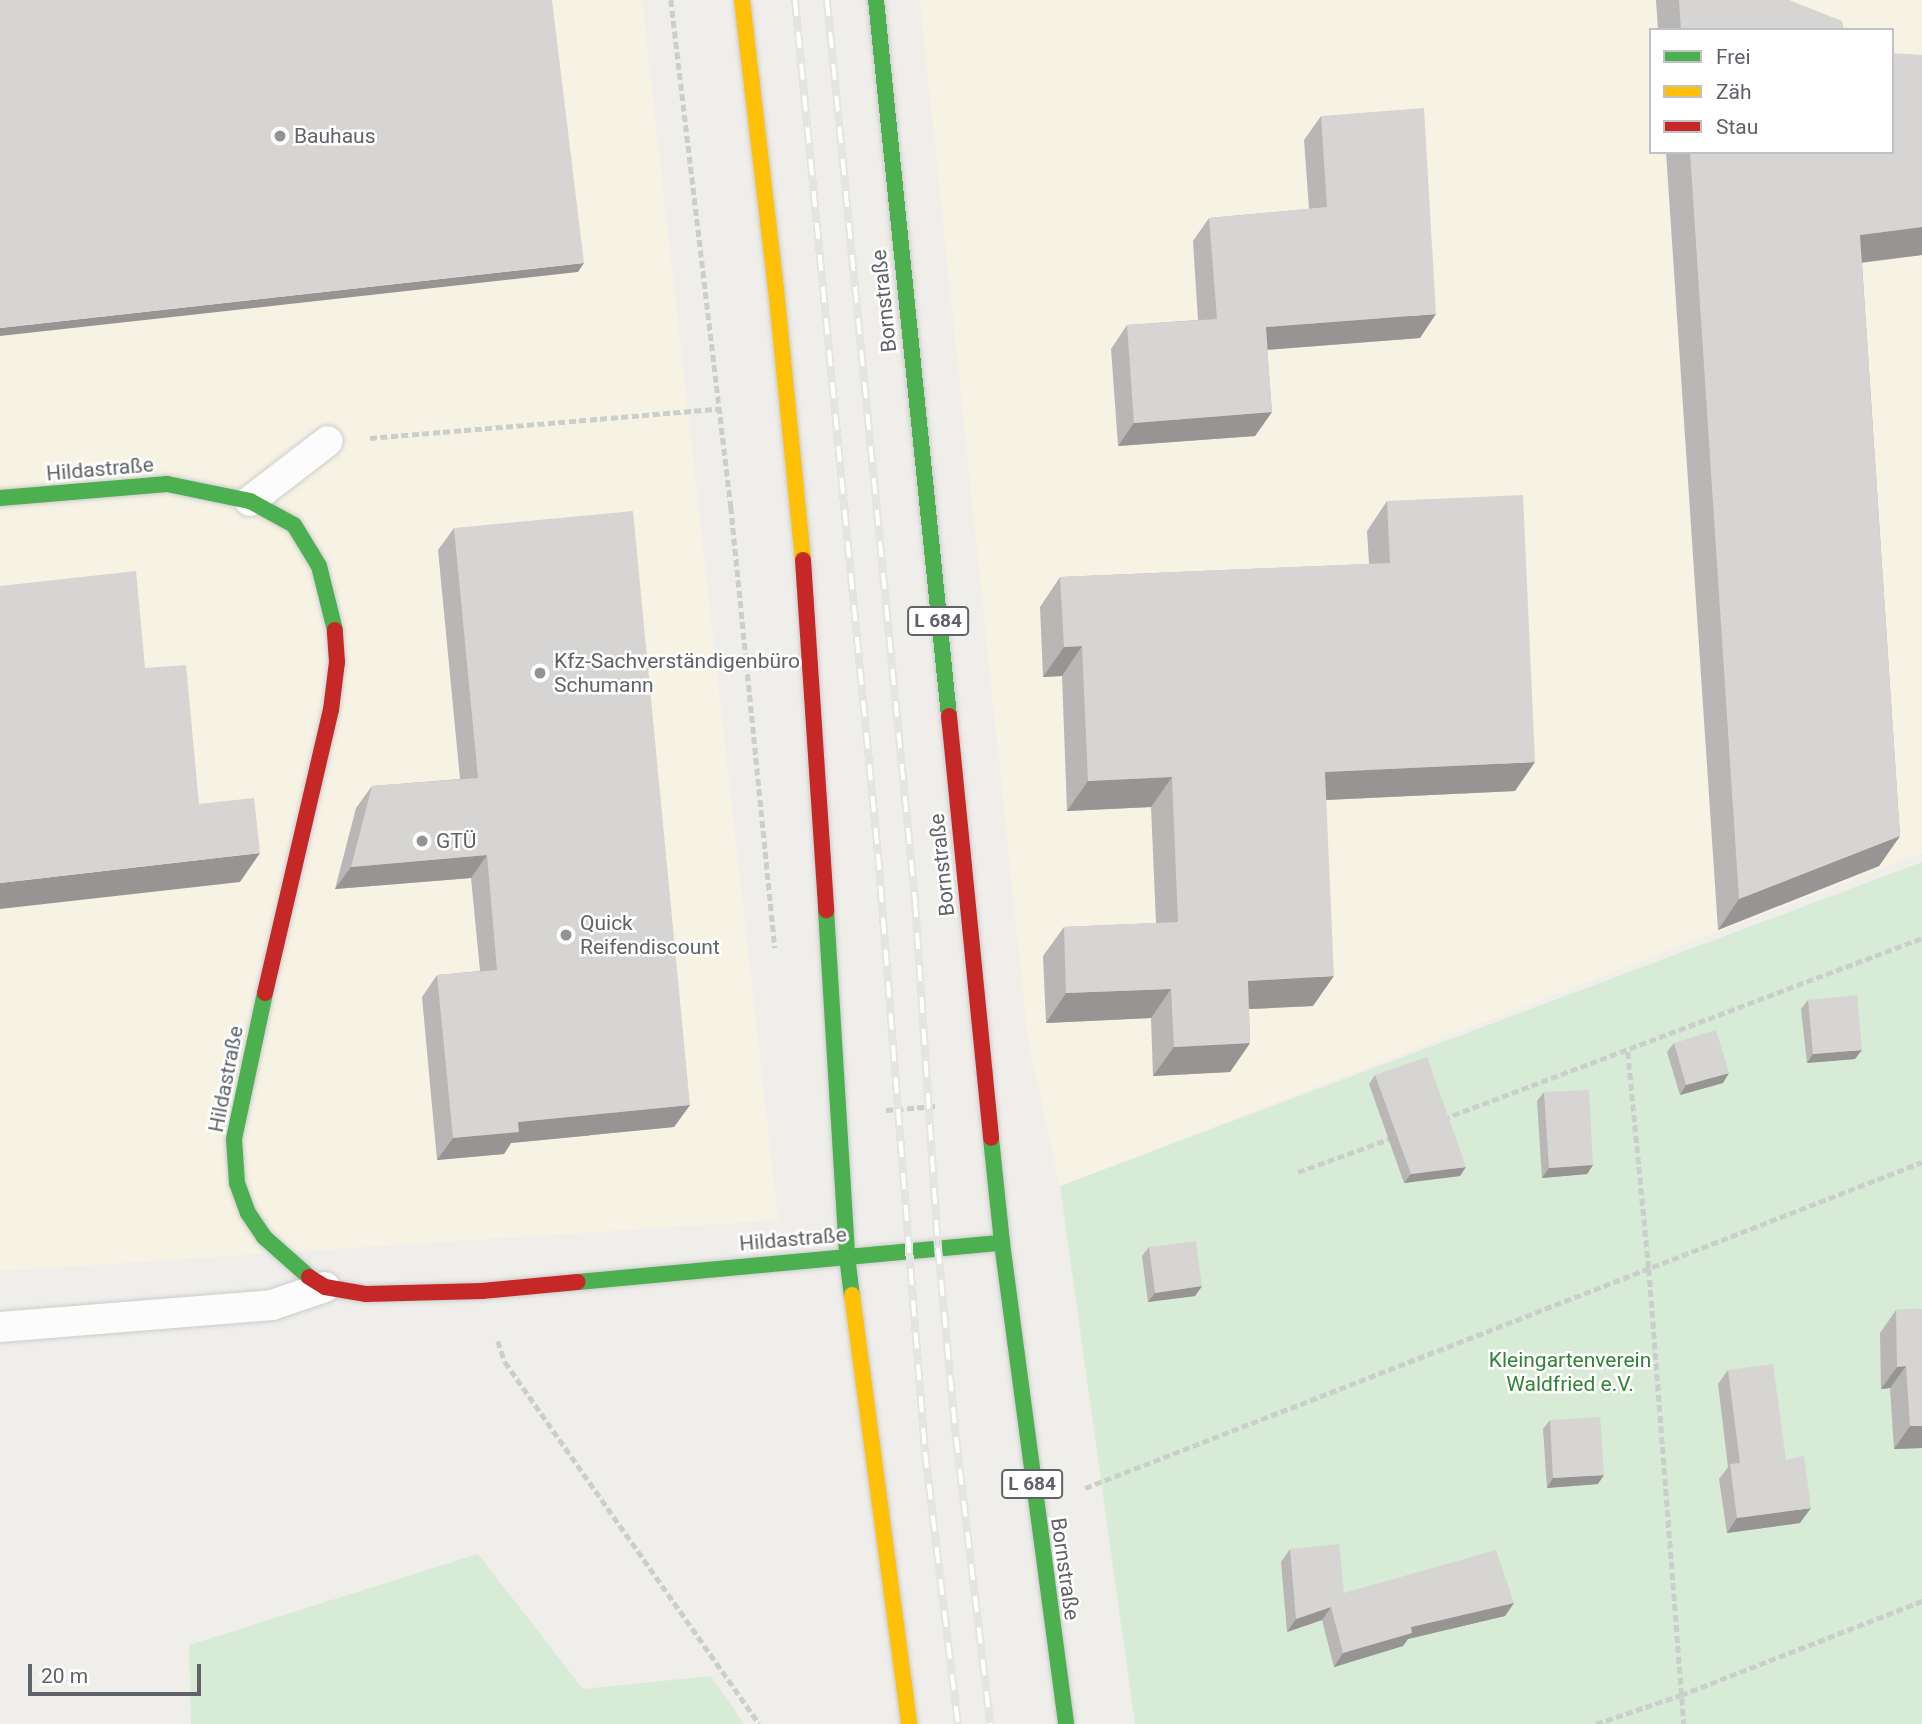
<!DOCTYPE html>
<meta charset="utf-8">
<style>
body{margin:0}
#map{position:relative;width:1922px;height:1724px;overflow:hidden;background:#efeeea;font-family:Roboto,sans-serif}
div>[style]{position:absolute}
.commercial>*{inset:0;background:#f7f3e4}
.green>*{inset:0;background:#d8ebd6}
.path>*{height:4.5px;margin-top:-2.25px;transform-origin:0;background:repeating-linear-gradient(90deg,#cacfcc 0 7px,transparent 0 10.5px)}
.roads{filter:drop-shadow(0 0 2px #cbcccc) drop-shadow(0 0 2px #cbcccc)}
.lane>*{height:30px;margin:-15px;padding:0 15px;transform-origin:15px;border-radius:15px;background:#fdfcfc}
.fast>*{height:16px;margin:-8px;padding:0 8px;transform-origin:8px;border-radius:8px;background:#4caf50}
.slow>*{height:16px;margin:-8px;padding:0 8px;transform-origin:8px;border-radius:8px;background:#ffc107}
.jam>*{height:16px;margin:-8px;padding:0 8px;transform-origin:8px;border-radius:8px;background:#c62828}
.rail>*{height:8px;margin-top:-4px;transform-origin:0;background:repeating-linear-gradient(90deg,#fff 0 16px,#e4e4e4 0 32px);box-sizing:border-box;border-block:2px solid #e4e4e4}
.wall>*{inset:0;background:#b8b7b5}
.shaded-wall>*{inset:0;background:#969594}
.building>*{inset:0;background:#d6d5d3}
.dots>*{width:19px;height:19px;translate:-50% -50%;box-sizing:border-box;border:4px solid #fff;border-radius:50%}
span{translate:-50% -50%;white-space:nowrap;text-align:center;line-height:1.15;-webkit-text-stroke:5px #fff;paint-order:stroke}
.shield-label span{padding:2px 5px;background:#fff;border:2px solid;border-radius:5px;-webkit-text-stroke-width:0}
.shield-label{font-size:19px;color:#5f6368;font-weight:700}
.poi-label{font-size:21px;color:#5f6368}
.left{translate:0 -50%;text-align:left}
.street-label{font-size:21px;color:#5f6368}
.park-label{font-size:21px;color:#348238}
.legend{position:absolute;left:1649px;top:28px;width:245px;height:126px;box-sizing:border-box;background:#fff;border:2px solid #bfc1c3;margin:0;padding:9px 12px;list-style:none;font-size:21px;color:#5f6368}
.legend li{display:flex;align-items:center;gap:14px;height:35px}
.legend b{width:35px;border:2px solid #bfc1c3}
.scale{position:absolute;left:28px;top:1664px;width:173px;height:32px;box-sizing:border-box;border:4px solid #5f6368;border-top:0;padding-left:9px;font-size:21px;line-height:24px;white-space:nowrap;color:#5f6368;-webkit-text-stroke:5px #fff;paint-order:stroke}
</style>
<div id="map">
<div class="commercial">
<div style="clip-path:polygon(0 0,642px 0,778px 1220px,0 1271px)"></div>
<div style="clip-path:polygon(evenodd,920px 0,1922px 0,1922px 853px,1060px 1186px,1028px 1040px,920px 0,1651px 30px,1892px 30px,1892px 152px,1651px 152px,1651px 30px)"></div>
</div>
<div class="green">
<div style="clip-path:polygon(1922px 862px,1922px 1724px,1135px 1724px,1060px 1186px)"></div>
<div style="clip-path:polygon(478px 1554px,583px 1689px,711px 1676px,744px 1724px,191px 1724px,189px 1645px)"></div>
</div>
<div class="path">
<div style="left:671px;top:0;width:511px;rotate:83.25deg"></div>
<div style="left:731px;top:507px;width:443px;rotate:84.3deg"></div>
<div style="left:370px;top:438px;width:349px;rotate:-4.8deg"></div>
<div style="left:1628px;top:1052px;width:218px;rotate:84.5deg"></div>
<div style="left:1649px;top:1269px;width:456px;rotate:85.6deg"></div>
<div style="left:886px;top:1110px;width:51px;rotate:-4.5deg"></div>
<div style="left:1443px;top:1119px;width:512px;rotate:-20.7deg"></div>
<div style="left:1298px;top:1172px;width:100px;rotate:-19.9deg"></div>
<div style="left:498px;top:1341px;width:22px;rotate:72deg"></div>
<div style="left:505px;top:1362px;width:442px;rotate:54.9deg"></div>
<div style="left:1085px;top:1488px;width:898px;rotate:-21.28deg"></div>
<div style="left:1596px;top:1724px;width:90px;rotate:-18.8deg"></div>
<div style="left:1681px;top:1695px;width:259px;rotate:-21.3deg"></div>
</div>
<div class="roads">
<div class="lane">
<div style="left:250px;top:501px;width:98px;rotate:-37.6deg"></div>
<div style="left:0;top:1327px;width:273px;rotate:-4.6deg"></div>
<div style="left:272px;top:1305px;width:56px;rotate:-18.8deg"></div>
</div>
<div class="fast">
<div style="left:876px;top:0;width:720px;rotate:84.18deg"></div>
<div style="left:0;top:498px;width:168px;rotate:-4.8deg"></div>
<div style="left:167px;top:484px;width:85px;rotate:11.6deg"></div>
<div style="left:250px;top:501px;width:50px;rotate:28.6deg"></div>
<div style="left:294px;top:525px;width:48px;rotate:58.6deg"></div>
<div style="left:319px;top:566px;width:66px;rotate:76deg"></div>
<div style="left:826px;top:910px;width:347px;rotate:86.5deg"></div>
<div style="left:847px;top:1256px;width:39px;rotate:83deg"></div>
<div style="left:265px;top:993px;width:149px;rotate:102deg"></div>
<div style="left:234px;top:1139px;width:44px;rotate:86.1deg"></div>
<div style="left:237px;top:1183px;width:32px;rotate:70deg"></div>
<div style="left:248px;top:1213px;width:29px;rotate:56deg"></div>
<div style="left:264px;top:1237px;width:60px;rotate:41.6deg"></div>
<div style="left:991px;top:1138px;width:106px;rotate:84deg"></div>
<div style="left:1002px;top:1243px;width:485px;rotate:82.4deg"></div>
<div style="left:578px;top:1282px;width:426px;rotate:-5.3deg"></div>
</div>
<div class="slow">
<div style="left:742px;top:0;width:291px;rotate:83.3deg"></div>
<div style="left:776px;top:289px;width:272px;rotate:84.3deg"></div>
<div style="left:852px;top:1295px;width:433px;rotate:82.4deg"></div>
</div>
<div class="jam">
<div style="left:803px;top:560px;width:351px;rotate:86.2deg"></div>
<div style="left:949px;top:716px;width:424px;rotate:84.3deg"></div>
<div style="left:265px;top:993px;width:291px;rotate:-76.9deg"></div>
<div style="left:331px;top:710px;width:48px;rotate:-82.9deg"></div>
<div style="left:337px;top:662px;width:32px;rotate:-94deg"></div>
<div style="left:309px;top:1277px;width:19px;rotate:32deg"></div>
<div style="left:325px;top:1287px;width:42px;rotate:9.7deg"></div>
<div style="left:366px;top:1294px;width:116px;rotate:-1.5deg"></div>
<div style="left:482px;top:1291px;width:96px;rotate:-5.4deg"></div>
</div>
</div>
<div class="rail">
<div style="left:795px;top:0;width:858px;rotate:84.45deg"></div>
<div style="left:878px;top:854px;width:600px;rotate:85.51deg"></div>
<div style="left:925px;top:1452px;width:274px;rotate:83.1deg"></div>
<div style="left:827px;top:0;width:905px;rotate:84.42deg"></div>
<div style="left:915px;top:901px;width:348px;rotate:86.2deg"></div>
<div style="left:938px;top:1248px;width:190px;rotate:84.6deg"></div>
<div style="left:956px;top:1437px;width:289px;rotate:83.2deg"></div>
</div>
<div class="wall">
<div style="clip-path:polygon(1656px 0,1789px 0,1844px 30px,1658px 30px)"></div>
<div style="clip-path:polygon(1922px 55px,1922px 255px,1862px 263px,1900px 836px,1879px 866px,1718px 930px,1666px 152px,1892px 152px)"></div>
<div style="clip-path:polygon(1321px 116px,1420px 338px,1267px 350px,1272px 412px,1255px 436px,1118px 446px,1111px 349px,1127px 325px,1198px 320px,1193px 241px,1209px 218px,1309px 209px,1304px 140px)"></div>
<div style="clip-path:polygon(1387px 501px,1515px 791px,1326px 800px,1313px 1006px,1249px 1009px,1250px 1043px,1230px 1072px,1153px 1076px,1151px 1018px,1046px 1023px,1043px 956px,1064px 927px,1156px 923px,1151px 807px,1067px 811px,1062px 676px,1043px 677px,1040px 607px,1060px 577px,1369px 564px,1367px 531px)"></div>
<div style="clip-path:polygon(454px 528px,690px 1105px,674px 1127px,511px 1143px,504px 1154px,437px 1160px,422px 997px,437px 975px,480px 971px,471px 878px,335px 889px,356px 808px,372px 786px,460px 779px,438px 550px)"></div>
<div style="clip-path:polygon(1808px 1000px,1855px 1059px,1807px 1063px,1801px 1009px)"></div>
<div style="clip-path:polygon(1674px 1043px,1723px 1083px,1680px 1095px,1667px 1052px)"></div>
<div style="clip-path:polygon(1375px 1075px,1460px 1176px,1404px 1183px,1369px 1084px)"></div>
<div style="clip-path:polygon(1544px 1092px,1593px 1165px,1587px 1174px,1542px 1178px,1537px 1101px)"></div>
<div style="clip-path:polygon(1149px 1247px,1202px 1286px,1195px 1296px,1148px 1302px,1142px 1256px)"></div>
<div style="clip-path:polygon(1922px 1309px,1922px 1448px,1894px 1449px,1890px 1388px,1881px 1389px,1880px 1333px,1896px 1310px)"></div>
<div style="clip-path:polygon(1728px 1370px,1786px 1460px,1800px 1523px,1727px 1533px,1719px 1479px,1728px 1467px,1718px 1384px)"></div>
<div style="clip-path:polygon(1550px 1420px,1598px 1484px,1547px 1488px,1543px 1429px)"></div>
<div style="clip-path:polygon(1290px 1549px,1344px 1593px,1514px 1603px,1505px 1616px,1408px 1639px,1403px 1646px,1334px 1667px,1322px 1620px,1287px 1632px,1281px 1562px)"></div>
</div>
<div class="shaded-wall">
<div style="clip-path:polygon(1922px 227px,1922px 255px,1839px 265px,1860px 235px)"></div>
<div style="clip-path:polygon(584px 263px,578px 272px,0 336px,0 328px)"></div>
<div style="clip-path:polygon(1436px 314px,1420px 338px,1249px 351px,1266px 327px)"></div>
<div style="clip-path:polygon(1272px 412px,1255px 436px,1118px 446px,1134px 423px)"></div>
<div style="clip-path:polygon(1082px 646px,1062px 676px,1043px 677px,1064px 647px)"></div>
<div style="clip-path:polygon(1535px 762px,1515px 791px,1304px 801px,1325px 772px)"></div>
<div style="clip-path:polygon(1172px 777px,1151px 807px,1067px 811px,1088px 781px)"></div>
<div style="clip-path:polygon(1900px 836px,1879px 866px,1718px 930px,1739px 899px)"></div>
<div style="clip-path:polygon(260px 853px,240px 882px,0 909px,0 883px)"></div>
<div style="clip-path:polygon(487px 855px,471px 878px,335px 889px,351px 867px)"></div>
<div style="clip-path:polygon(1334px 976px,1313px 1006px,1227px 1010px,1248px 981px)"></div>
<div style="clip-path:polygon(1171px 989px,1151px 1018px,1046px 1023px,1066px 993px)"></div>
<div style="clip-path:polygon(1250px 1043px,1230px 1072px,1153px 1076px,1174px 1047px)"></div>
<div style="clip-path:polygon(1862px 1050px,1855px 1059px,1807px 1063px,1813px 1054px)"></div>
<div style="clip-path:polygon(1729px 1073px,1723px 1083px,1680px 1095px,1686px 1085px)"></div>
<div style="clip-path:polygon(690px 1105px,674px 1127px,511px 1143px,504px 1154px,437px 1160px,453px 1138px,518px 1122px)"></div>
<div style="clip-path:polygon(1593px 1165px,1587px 1174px,1542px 1178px,1549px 1168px)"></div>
<div style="clip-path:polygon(1466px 1167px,1460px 1176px,1404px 1183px,1411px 1174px)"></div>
<div style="clip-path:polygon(1202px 1286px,1195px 1296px,1148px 1302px,1155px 1293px)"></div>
<div style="clip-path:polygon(1906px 1366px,1890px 1388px,1881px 1389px,1897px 1367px)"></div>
<div style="clip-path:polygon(1910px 1426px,1922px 1426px,1922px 1448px,1894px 1449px)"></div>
<div style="clip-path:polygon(1604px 1475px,1598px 1484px,1547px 1488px,1553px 1478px)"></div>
<div style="clip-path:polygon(1811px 1508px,1800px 1523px,1727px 1533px,1737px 1518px)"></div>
<div style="clip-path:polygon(1514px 1603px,1505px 1616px,1408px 1639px,1403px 1646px,1334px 1667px,1343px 1653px,1411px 1627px)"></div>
<div style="clip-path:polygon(1331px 1607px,1322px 1620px,1287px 1632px,1296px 1619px)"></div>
</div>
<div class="building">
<div style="clip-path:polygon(0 0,552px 0,584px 263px,0 328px)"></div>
<div style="clip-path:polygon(1679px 0,1789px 0,1842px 21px,1844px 30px,1681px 30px)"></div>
<div style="clip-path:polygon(1892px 53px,1922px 55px,1922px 227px,1860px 235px,1900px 836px,1739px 899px,1690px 152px,1892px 152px)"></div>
<div style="clip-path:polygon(1424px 108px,1436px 314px,1266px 327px,1272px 412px,1134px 423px,1127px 325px,1217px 319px,1209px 218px,1327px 207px,1321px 116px)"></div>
<div style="clip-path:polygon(1523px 495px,1535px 762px,1325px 772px,1334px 976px,1248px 981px,1250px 1043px,1174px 1047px,1171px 989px,1066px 993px,1064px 927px,1178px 922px,1172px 777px,1088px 781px,1082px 646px,1064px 647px,1060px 577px,1390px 563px,1387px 501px)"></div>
<div style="clip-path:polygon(633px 511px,690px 1105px,518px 1122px,519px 1132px,453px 1138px,437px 975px,497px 970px,487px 855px,351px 867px,372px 786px,478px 778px,454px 528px)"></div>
<div style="clip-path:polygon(136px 571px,145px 668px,186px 665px,199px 804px,254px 798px,260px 853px,0 883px,0 586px)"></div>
<div style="clip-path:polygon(1857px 995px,1862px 1050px,1813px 1054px,1808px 1000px)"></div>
<div style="clip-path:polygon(1716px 1030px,1729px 1073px,1686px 1085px,1674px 1043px)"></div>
<div style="clip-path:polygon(1427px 1057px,1466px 1167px,1411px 1174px,1375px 1075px)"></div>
<div style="clip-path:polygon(1589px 1090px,1593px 1165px,1549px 1168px,1544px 1092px)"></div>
<div style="clip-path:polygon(1196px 1241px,1202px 1286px,1155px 1293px,1149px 1247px)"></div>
<div style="clip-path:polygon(1922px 1309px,1922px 1426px,1910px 1426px,1906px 1366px,1897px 1367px,1896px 1310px)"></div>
<div style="clip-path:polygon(1773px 1364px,1786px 1460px,1804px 1456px,1811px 1508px,1737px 1518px,1730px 1464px,1740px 1463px,1728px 1370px)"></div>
<div style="clip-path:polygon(1600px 1417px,1604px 1475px,1553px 1478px,1550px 1420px)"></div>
<div style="clip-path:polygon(1339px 1544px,1344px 1593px,1496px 1550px,1514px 1603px,1411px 1627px,1412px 1633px,1343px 1653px,1331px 1607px,1296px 1619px,1290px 1549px)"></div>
</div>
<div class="dots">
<div style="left:280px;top:136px;background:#919496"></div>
<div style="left:540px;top:673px;background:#919496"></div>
<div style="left:422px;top:841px;background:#919496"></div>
<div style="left:566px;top:935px;background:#919496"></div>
</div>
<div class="shield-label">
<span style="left:938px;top:621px">L 684</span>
<span style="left:1032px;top:1484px">L 684</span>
</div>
<div class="poi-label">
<span class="left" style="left:294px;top:136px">Bauhaus</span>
<span class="left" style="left:554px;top:673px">Kfz-Sachverständigenbüro<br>Schumann</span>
<span class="left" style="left:436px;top:841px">GTÜ</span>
<span class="left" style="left:580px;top:935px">Quick<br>Reifendiscount</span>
</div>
<div class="street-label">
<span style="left:884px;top:301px;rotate:-96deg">Bornstraße</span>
<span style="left:100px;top:469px;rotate:-5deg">Hildastraße</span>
<span style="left:942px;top:865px;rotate:-96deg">Bornstraße</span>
<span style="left:226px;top:1079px;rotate:-79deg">Hildastraße</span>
<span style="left:793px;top:1239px;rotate:-5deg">Hildastraße</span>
<span style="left:1065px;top:1569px;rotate:82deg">Bornstraße</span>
</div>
<div class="park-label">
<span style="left:1570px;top:1372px">Kleingartenverein<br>Waldfried e.V.</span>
</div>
<ul class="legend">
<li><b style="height:9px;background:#4caf50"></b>Frei</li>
<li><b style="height:9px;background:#ffc107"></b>Zäh</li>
<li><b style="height:9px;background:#c62828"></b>Stau</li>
</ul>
<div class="scale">20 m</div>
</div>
